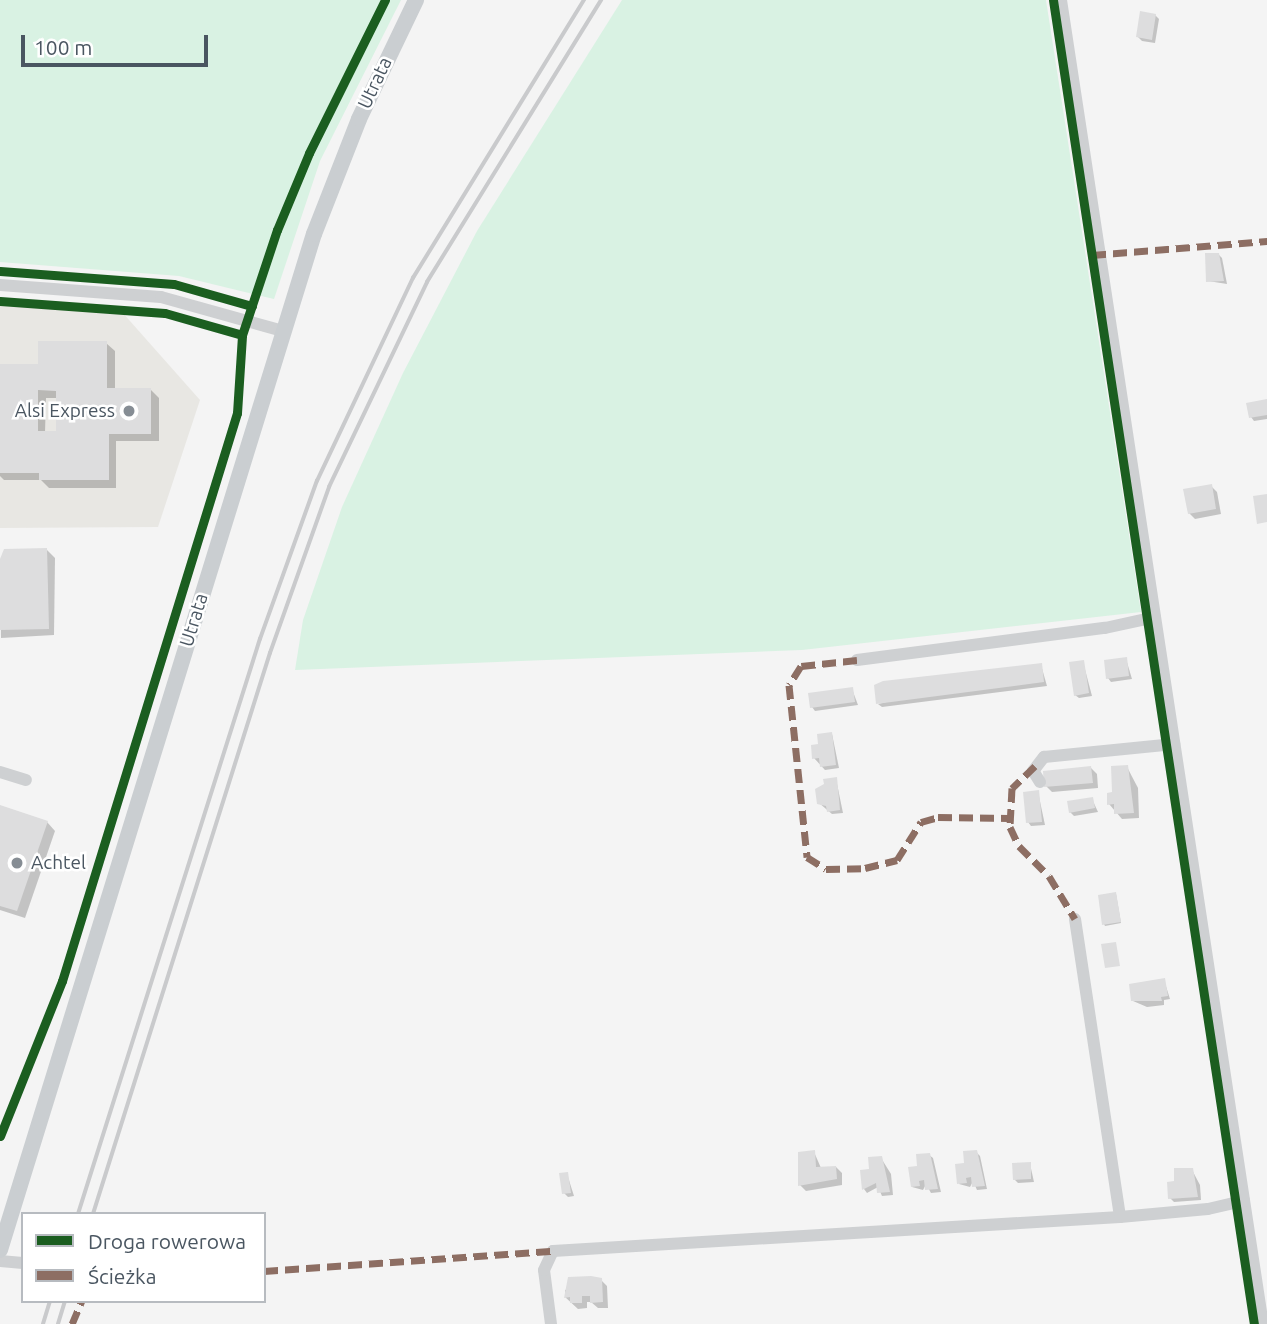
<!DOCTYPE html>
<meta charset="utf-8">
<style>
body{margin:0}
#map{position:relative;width:1267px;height:1324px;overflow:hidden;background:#f4f4f4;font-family:Ubuntu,sans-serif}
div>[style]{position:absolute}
.commercial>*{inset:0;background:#e8e7e3}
.green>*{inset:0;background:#d9f2e3}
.shadow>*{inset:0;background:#0003}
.building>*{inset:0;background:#ddddde}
.path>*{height:2.5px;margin-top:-1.25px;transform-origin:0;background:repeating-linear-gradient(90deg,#bcc7c4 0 5px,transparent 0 8.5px)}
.minor>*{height:12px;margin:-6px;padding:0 6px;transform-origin:6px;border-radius:6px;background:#ced0d2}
.major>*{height:16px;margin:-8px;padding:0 8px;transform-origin:8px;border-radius:8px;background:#caced1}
.rail>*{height:3.5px;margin:-1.75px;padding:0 1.75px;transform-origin:1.75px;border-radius:1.75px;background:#c9cacc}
.quiet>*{height:7px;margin-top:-3.5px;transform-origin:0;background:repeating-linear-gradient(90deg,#8d6e63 0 14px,transparent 0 21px)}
.cycleway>*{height:9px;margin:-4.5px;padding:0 4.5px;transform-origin:4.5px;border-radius:4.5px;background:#1b5e20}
.dots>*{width:19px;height:19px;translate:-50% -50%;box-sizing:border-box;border:4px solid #fff;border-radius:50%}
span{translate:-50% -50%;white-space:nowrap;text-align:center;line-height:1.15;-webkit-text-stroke:5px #fff;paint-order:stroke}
.street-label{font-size:19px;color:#4a5661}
.poi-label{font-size:19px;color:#4a5661}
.right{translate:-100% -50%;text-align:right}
.left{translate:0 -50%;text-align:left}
.legend{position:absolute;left:21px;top:1212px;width:245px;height:91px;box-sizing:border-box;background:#fff;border:2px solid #b7bbc0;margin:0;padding:9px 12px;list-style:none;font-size:21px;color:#4a5661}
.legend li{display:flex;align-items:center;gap:14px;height:35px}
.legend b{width:35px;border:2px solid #b7bbc0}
.scale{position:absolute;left:21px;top:35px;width:187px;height:32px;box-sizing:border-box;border:4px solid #4a5661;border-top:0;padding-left:9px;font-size:21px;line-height:24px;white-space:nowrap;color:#4a5661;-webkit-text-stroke:5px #fff;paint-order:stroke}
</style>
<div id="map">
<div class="commercial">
<div style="clip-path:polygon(0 303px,122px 312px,200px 400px,158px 527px,0 528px)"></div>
</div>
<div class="green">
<div style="clip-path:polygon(0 0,401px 0,320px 161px,274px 299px,179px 276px,0 262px)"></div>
<div style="clip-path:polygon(622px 0,1046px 0,1141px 612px,802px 650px,295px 670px,303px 620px,342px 507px,403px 373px,477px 231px)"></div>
</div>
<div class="shadow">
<div style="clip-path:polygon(1155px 15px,1159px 19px,1155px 43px,1142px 41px,1138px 37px)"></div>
<div style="clip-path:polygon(1219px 255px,1222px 258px,1227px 284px,1208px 281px)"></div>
<div style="clip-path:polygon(evenodd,106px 343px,115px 351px,115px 390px,151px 390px,159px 398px,159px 441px,116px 441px,116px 488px,49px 488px,41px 480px,4px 480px,0 476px,0 365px,40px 365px,106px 343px,46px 398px,58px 398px,57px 433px,45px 433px,46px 398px)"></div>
<div style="clip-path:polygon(1267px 400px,1267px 419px,1254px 421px,1251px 417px)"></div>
<div style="clip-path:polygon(1211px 486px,1217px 492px,1221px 514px,1195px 519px,1189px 513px)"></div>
<div style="clip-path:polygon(47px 550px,55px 558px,54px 635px,1px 638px,0 560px)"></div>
<div style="clip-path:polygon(1126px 659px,1132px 679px,1111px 682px,1108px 678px)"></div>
<div style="clip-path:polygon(1083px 662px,1092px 696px,1079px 698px,1075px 695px)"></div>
<div style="clip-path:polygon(1041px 665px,1047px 686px,882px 707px,878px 704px)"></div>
<div style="clip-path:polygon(852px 689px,858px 705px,815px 711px,812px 707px)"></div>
<div style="clip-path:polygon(832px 734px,839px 768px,825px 770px,814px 758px)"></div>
<div style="clip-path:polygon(1127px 767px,1138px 788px,1139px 818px,1122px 819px,1109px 804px)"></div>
<div style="clip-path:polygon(1091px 768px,1097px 774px,1098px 788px,1052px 792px,1046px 786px)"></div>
<div style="clip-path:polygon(836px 779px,843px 813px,832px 814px,819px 803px)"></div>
<div style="clip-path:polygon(1038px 792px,1045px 825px,1031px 826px,1028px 822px)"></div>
<div style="clip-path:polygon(1092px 799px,1098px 812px,1074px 816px,1070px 812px)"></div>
<div style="clip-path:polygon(0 806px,47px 822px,55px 831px,25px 918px,0 910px)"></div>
<div style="clip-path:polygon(1116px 894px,1121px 923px,1105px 926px,1104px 924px)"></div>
<div style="clip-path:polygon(1164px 980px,1170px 999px,1164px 1000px,1164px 1005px,1147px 1007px,1133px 1001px)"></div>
<div style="clip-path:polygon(814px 1152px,821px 1168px,836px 1167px,842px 1173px,842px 1185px,806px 1191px,800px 1185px)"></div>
<div style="clip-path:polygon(976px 1152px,980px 1156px,987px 1189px,977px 1190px,973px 1181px,970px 1187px,959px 1184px)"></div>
<div style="clip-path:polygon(929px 1155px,933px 1158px,941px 1192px,931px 1193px,926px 1184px,923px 1190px,912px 1187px)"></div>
<div style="clip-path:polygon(881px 1158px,891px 1174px,893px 1195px,882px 1196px,878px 1187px,867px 1193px,864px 1189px,862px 1171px,871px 1170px)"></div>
<div style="clip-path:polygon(1030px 1164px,1034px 1182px,1018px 1183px,1014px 1179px)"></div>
<div style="clip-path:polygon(1192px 1170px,1200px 1185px,1201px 1200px,1174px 1202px,1170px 1198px,1175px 1183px)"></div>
<div style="clip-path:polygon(567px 1174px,574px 1196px,568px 1197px,564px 1193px)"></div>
<div style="clip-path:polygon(601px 1280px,607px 1286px,608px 1308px,598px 1308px,591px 1302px,587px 1302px,587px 1308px,578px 1309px,565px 1297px,565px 1290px)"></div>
</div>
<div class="building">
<div style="clip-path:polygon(1140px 11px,1156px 14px,1152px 40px,1136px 37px)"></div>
<div style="clip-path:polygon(1205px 253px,1219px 253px,1224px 281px,1206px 282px)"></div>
<div style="clip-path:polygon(evenodd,38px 341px,107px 341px,107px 388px,151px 388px,151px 434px,109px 434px,109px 480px,39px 480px,39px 473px,0 473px,0 364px,38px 364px,38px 341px,38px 390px,56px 391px,56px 431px,38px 431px,38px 390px)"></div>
<div style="clip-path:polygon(1267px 399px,1267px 415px,1249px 418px,1246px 403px)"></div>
<div style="clip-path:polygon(1212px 484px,1216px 509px,1188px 514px,1183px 489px)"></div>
<div style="clip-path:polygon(1267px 494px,1267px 522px,1257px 524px,1253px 496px)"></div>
<div style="clip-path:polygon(47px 548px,49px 629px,0 630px,0 559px,4px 549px)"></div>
<div style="clip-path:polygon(1127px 657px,1129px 676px,1106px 679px,1104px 660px)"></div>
<div style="clip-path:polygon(1084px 660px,1089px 693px,1074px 696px,1069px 662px)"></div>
<div style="clip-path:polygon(1042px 663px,1044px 682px,876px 704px,874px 685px,883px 681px)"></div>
<div style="clip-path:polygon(853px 687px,855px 702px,810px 708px,808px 693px)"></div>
<div style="clip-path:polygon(832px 732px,836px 765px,820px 767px,819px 758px,812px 759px,811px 745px,818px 744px,817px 734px)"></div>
<div style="clip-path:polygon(1128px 765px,1134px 813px,1114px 814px,1114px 804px,1107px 805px,1107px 793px,1112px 792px,1111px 766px)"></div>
<div style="clip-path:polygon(1091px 766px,1093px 783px,1044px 787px,1043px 771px)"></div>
<div style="clip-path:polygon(837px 777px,840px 810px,827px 812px,826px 806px,817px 804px,815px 789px,824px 784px,823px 779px)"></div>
<div style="clip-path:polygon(1039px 790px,1042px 822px,1026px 823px,1023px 792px)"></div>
<div style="clip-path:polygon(1093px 797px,1095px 808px,1069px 813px,1067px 801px)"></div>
<div style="clip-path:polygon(0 805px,48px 821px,17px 911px,0 906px)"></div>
<div style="clip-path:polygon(1116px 892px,1121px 922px,1102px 925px,1098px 895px)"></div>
<div style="clip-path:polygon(1116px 942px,1120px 966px,1105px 968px,1101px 944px)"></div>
<div style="clip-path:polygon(1165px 978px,1168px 996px,1161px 997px,1162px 1001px,1131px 1001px,1129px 984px)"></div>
<div style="clip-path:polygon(815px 1150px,816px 1167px,836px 1166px,837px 1179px,798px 1186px,798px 1152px)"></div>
<div style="clip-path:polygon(977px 1150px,985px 1186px,972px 1187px,971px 1177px,966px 1178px,967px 1183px,957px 1184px,955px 1164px,964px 1163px,963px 1151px)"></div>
<div style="clip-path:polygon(930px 1153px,938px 1189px,925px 1190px,924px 1180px,919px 1181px,920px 1186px,911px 1187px,908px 1167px,917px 1166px,916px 1154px)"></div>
<div style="clip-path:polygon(882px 1156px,890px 1192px,877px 1193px,876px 1183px,862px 1190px,860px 1170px,869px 1169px,868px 1157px)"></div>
<div style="clip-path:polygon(1031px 1162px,1031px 1179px,1013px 1180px,1012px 1163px)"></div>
<div style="clip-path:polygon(1174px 1168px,1193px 1168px,1198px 1197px,1168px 1199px,1167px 1182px,1174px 1181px)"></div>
<div style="clip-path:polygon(568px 1172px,571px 1193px,562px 1194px,559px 1173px)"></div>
<div style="clip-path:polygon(591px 1276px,602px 1278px,603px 1302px,590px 1303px,590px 1296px,582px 1296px,582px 1303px,570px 1303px,570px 1297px,564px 1298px,568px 1277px)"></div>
</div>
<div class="path">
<div style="left:0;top:301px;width:165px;rotate:4.2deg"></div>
<div style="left:165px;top:313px;width:80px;rotate:15.9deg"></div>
</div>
<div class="minor">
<div style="left:1061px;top:0;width:1339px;rotate:81.33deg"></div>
<div style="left:0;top:285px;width:161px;rotate:4.3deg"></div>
<div style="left:161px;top:297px;width:127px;rotate:15.6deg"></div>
<div style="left:857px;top:660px;width:250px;rotate:-7.4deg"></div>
<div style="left:1105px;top:628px;width:51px;rotate:-12.4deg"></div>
<div style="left:0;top:772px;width:27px;rotate:17deg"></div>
<div style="left:1040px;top:782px;width:13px;rotate:-122deg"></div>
<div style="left:1033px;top:771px;width:18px;rotate:-52deg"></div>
<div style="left:1044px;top:757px;width:131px;rotate:-5.7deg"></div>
<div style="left:1075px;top:919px;width:301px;rotate:81.4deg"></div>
<div style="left:0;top:1261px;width:23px;rotate:5deg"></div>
<div style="left:551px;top:1324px;width:54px;rotate:-97.4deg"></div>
<div style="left:544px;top:1270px;width:21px;rotate:-65deg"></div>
<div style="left:553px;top:1251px;width:568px;rotate:-3.43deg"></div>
<div style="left:1120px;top:1217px;width:88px;rotate:-5.2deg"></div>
<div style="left:1208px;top:1209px;width:37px;rotate:-13deg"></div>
</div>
<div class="major">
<div style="left:0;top:1250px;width:1063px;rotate:-72.83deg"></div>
<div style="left:314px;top:234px;width:123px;rotate:-68.6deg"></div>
<div style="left:359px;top:119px;width:132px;rotate:-64.4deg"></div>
</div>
<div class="rail">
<div style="left:78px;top:1214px;width:603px;rotate:-72.44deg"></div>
<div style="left:260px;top:639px;width:168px;rotate:-70.2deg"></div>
<div style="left:317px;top:481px;width:225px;rotate:-64.7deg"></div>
<div style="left:413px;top:278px;width:326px;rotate:-58.4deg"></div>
<div style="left:93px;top:1214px;width:588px;rotate:-72.49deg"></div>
<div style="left:270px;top:653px;width:176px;rotate:-70.4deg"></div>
<div style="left:329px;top:487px;width:227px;rotate:-64.4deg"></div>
<div style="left:427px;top:282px;width:331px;rotate:-58.3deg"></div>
<div style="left:43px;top:1324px;width:24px;rotate:-73deg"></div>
<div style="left:58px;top:1324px;width:24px;rotate:-73deg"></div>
</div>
<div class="quiet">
<div style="left:1092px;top:255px;width:176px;rotate:-4.6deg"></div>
<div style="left:857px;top:660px;width:56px;rotate:173.9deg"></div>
<div style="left:801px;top:666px;width:22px;rotate:122deg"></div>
<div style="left:789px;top:685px;width:173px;rotate:84deg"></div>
<div style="left:807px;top:857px;width:22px;rotate:32deg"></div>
<div style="left:826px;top:869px;width:39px;rotate:-1deg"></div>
<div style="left:865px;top:868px;width:33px;rotate:-14deg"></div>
<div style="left:897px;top:860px;width:45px;rotate:-57.7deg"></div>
<div style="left:921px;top:822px;width:18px;rotate:-16deg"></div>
<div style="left:938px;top:817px;width:72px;rotate:0.8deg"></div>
<div style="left:1035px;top:766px;width:32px;rotate:136deg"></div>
<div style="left:1012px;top:788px;width:39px;rotate:93deg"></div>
<div style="left:1010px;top:827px;width:21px;rotate:65deg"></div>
<div style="left:1019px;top:846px;width:42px;rotate:45deg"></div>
<div style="left:1049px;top:876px;width:50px;rotate:58.8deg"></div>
<div style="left:264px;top:1271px;width:290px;rotate:-4deg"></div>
<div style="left:72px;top:1324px;width:25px;rotate:-67deg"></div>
</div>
<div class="cycleway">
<div style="left:1053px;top:0;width:1339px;rotate:81.37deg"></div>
<div style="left:0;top:271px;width:174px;rotate:4.3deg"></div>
<div style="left:174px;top:284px;width:81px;rotate:15.8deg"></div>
<div style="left:0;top:301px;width:165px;rotate:4.2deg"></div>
<div style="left:165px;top:313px;width:80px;rotate:15.9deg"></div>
<div style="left:0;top:1136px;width:167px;rotate:-68.2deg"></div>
<div style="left:62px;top:981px;width:594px;rotate:-72.88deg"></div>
<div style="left:237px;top:413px;width:78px;rotate:-86.3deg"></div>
<div style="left:242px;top:335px;width:111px;rotate:-71.6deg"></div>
<div style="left:277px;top:230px;width:83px;rotate:-67.4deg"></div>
<div style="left:309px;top:153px;width:171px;rotate:-63.6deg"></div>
</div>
<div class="dots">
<div style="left:129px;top:411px;background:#868d94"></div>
<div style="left:17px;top:863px;background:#868d94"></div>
</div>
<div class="street-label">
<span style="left:375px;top:83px;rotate:-65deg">Utrata</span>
<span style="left:194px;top:620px;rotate:-73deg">Utrata</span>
</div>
<div class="poi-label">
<span class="right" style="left:115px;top:411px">Alsi Express</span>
<span class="left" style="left:31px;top:863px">Achtel</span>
</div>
<ul class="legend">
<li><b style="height:9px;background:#1b5e20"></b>Droga rowerowa</li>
<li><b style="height:9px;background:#8d6e63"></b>Ścieżka</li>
</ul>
<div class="scale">100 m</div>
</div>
